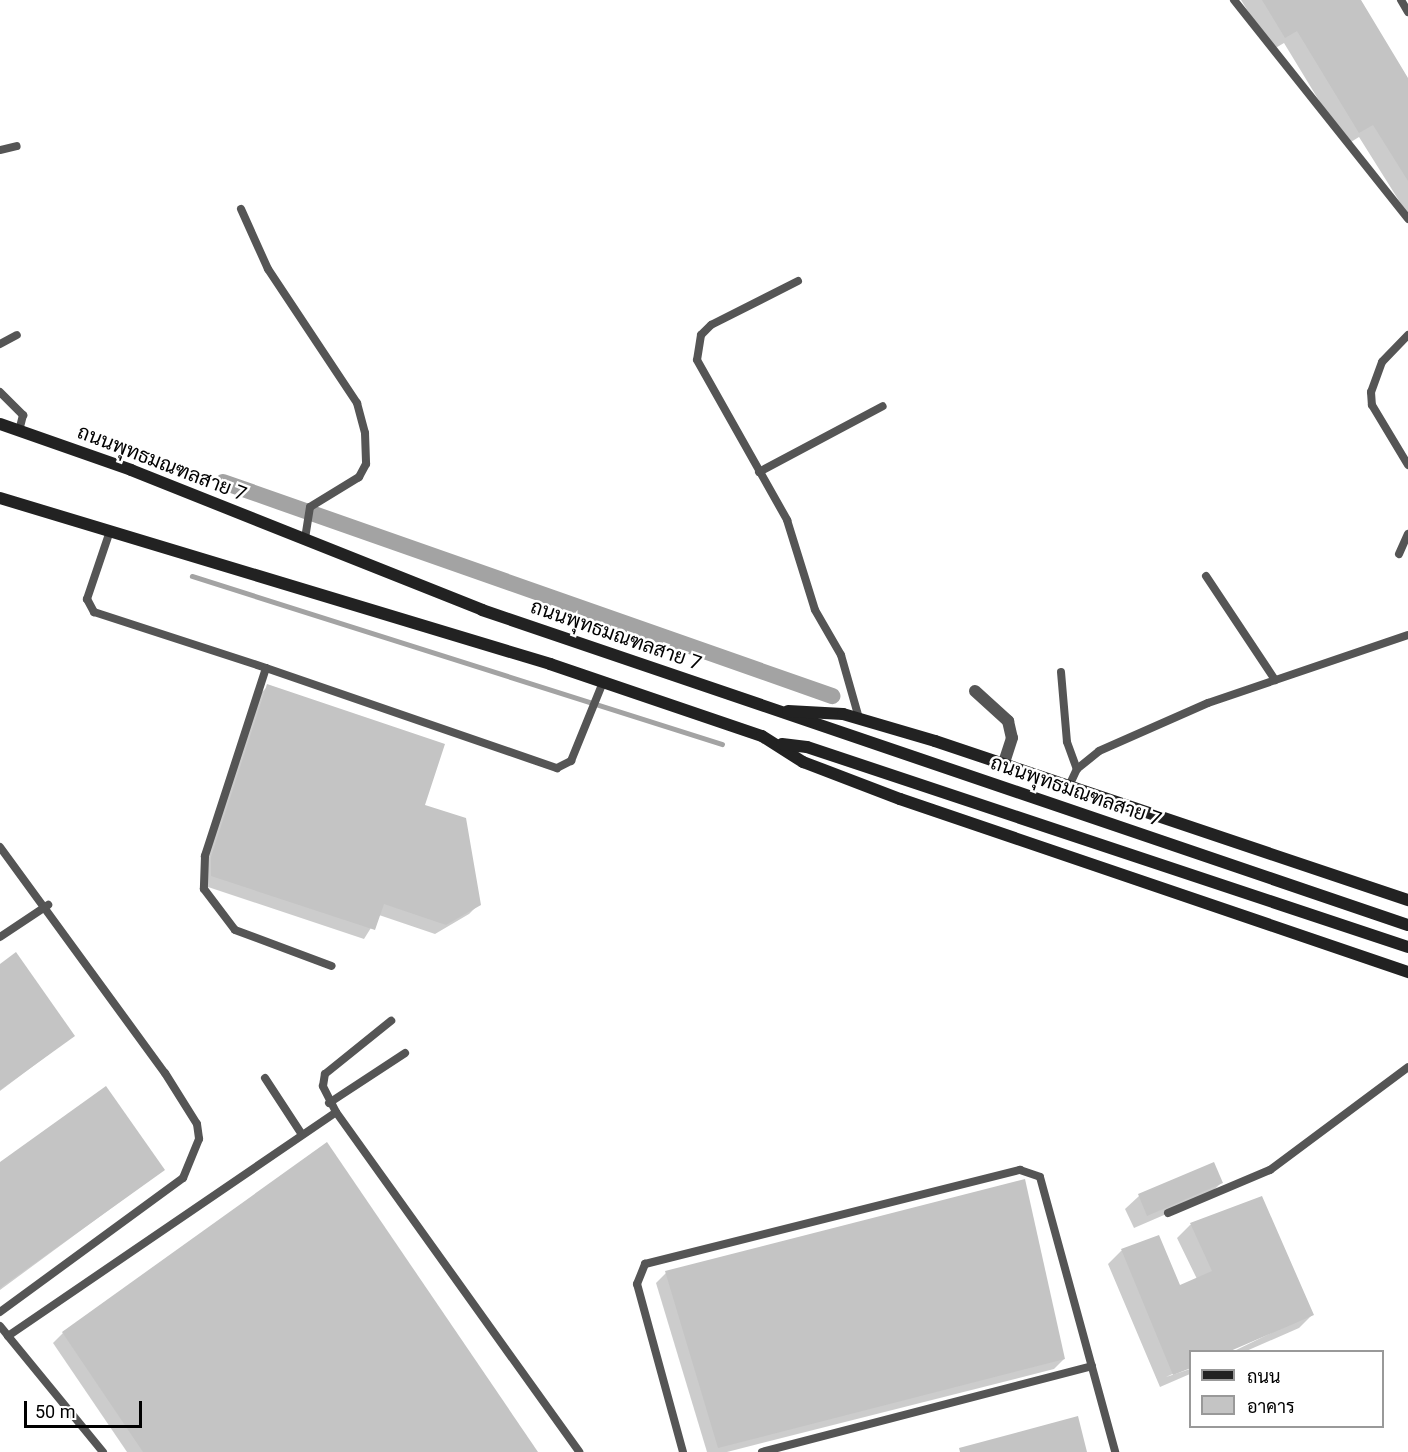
<!DOCTYPE html>
<meta charset="utf-8">
<style>
body{margin:0}
#map{position:relative;width:1408px;height:1452px;overflow:hidden;background:#fff;font-family:Roboto,Sarabun,sans-serif}
div>[style]{position:absolute}
.shadow>*{inset:0;background:#0003}
.stream>*{height:4.5px;margin:-2.25px;padding:0 2.25px;transform-origin:2.25px;border-radius:2.25px;background:#a3a3a3}
.canal>*{height:16px;margin:-8px;padding:0 8px;transform-origin:8px;border-radius:8px;background:#a3a3a3}
.building>*{inset:0;background:#c4c4c4}
.lane>*{height:8px;margin:-4px;padding:0 4px;transform-origin:4px;border-radius:4px;background:#555}
.street>*{height:12px;margin:-6px;padding:0 6px;transform-origin:6px;border-radius:6px;background:#555}
.secondary>*{height:12px;margin:-6px;padding:0 6px;transform-origin:6px;border-radius:6px;background:#222}
span{translate:-50% -50%;white-space:nowrap;text-align:center;line-height:1.15;-webkit-text-stroke:5px #fff;paint-order:stroke}
.street-label{font-size:20px;color:#000}
.legend{position:absolute;left:1189px;top:1350px;width:195px;height:78px;box-sizing:border-box;background:#fff;border:2px solid #999;margin:0;padding:8px 10px;list-style:none;font-size:18px;color:#000}
.legend li{display:flex;align-items:center;gap:12px;height:30px}
.legend b{width:30px;border:2px solid #999}
.scale{position:absolute;left:24px;top:1401px;width:118px;height:27px;box-sizing:border-box;border:3px solid #000;border-top:0;padding-left:8px;font-size:18px;line-height:21px;white-space:nowrap;color:#000;-webkit-text-stroke:4px #fff;paint-order:stroke}
</style>
<div id="map">
<div class="shadow">
<div style="clip-path:polygon(1241px 0,1359px 0,1408px 81px,1408px 215px,1359px 137px,1346px 145px,1284px 43px,1272px 50px)"></div>
<div style="clip-path:polygon(268px 686px,423px 806px,479px 904px,469px 914px,435px 934px,379px 915px,364px 939px,202px 885px,202px 868px,258px 696px)"></div>
<div style="clip-path:polygon(0 966px,73px 1036px,0 1091px)"></div>
<div style="clip-path:polygon(0 1164px,163px 1170px,0 1290px)"></div>
<div style="clip-path:polygon(1213px 1164px,1221px 1183px,1208px 1196px,1134px 1228px,1125px 1209px,1139px 1196px)"></div>
<div style="clip-path:polygon(1262px 1198px,1312px 1315px,1299px 1328px,1244px 1352px,1232px 1352px,1298px 1320px,1190px 1352px,1190px 1366px,1166px 1377px,1190px 1369px,1190px 1374px,1160px 1387px,1108px 1264px,1121px 1251px,1158px 1237px,1179px 1287px,1197px 1279px,1177px 1238px,1190px 1225px)"></div>
<div style="clip-path:polygon(666px 1273px,1064px 1359px,1054px 1369px,727px 1452px,707px 1452px,656px 1283px)"></div>
<div style="clip-path:polygon(63px 1333px,537px 1452px,127px 1452px,53px 1343px)"></div>
</div>
<div class="stream">
<div style="left:192px;top:576px;width:556px;rotate:17.59deg"></div>
</div>
<div class="canal">
<div style="left:223px;top:482px;width:646px;rotate:19.36deg"></div>
</div>
<div class="building">
<div style="clip-path:polygon(1262px 0,1361px 0,1408px 78px,1408px 181px,1373px 125px,1359px 133px,1297px 31px,1285px 38px)"></div>
<div style="clip-path:polygon(267px 684px,445px 744px,425px 805px,466px 818px,481px 905px,446px 925px,384px 904px,375px 930px,211px 876px,211px 857px)"></div>
<div style="clip-path:polygon(16px 952px,75px 1036px,0 1090px,0 964px)"></div>
<div style="clip-path:polygon(106px 1086px,165px 1170px,0 1288px,0 1162px)"></div>
<div style="clip-path:polygon(327px 1142px,538px 1452px,143px 1452px,62px 1332px)"></div>
<div style="clip-path:polygon(1214px 1162px,1223px 1183px,1147px 1216px,1138px 1194px)"></div>
<div style="clip-path:polygon(1025px 1179px,1065px 1359px,718px 1448px,665px 1271px)"></div>
<div style="clip-path:polygon(1262px 1196px,1314px 1315px,1228px 1352px,1191px 1352px,1191px 1368px,1173px 1375px,1121px 1249px,1159px 1235px,1180px 1285px,1212px 1271px,1190px 1223px)"></div>
<div style="clip-path:polygon(1078px 1416px,1087px 1452px,960px 1452px,959px 1448px)"></div>
</div>
<div class="lane">
<div style="left:1234px;top:0;width:280px;rotate:51.5deg"></div>
<div style="left:1401px;top:0;width:14px;rotate:60deg"></div>
<div style="left:0;top:150px;width:17px;rotate:-13deg"></div>
<div style="left:241px;top:209px;width:66px;rotate:65.8deg"></div>
<div style="left:268px;top:269px;width:161px;rotate:56.4deg"></div>
<div style="left:357px;top:403px;width:31px;rotate:75deg"></div>
<div style="left:365px;top:433px;width:31px;rotate:88deg"></div>
<div style="left:366px;top:464px;width:15px;rotate:118deg"></div>
<div style="left:359px;top:477px;width:57px;rotate:148.5deg"></div>
<div style="left:310px;top:507px;width:33px;rotate:99deg"></div>
<div style="left:798px;top:281px;width:97px;rotate:153.2deg"></div>
<div style="left:711px;top:325px;width:14px;rotate:135deg"></div>
<div style="left:701px;top:335px;width:25px;rotate:99deg"></div>
<div style="left:697px;top:360px;width:184px;rotate:60.6deg"></div>
<div style="left:787px;top:520px;width:94px;rotate:72.7deg"></div>
<div style="left:815px;top:610px;width:52px;rotate:60deg"></div>
<div style="left:841px;top:655px;width:66px;rotate:74.1deg"></div>
<div style="left:1408px;top:335px;width:37px;rotate:134deg"></div>
<div style="left:1382px;top:362px;width:32px;rotate:110deg"></div>
<div style="left:1371px;top:392px;width:13px;rotate:86deg"></div>
<div style="left:1372px;top:405px;width:70px;rotate:59deg"></div>
<div style="left:0;top:344px;width:19px;rotate:-28deg"></div>
<div style="left:0;top:392px;width:33px;rotate:45deg"></div>
<div style="left:23px;top:415px;width:16px;rotate:104deg"></div>
<div style="left:759px;top:472px;width:140px;rotate:-28deg"></div>
<div style="left:110px;top:531px;width:72px;rotate:108.7deg"></div>
<div style="left:87px;top:599px;width:15px;rotate:62deg"></div>
<div style="left:94px;top:612px;width:181px;rotate:18deg"></div>
<div style="left:266px;top:668px;width:198px;rotate:108deg"></div>
<div style="left:205px;top:856px;width:33px;rotate:92deg"></div>
<div style="left:204px;top:889px;width:51px;rotate:52.9deg"></div>
<div style="left:235px;top:930px;width:103px;rotate:20.4deg"></div>
<div style="left:1399px;top:554px;width:22px;rotate:-66deg"></div>
<div style="left:1206px;top:576px;width:125px;rotate:56.4deg"></div>
<div style="left:266px;top:668px;width:308px;rotate:19deg"></div>
<div style="left:557px;top:768px;width:16px;rotate:-27deg"></div>
<div style="left:571px;top:761px;width:85px;rotate:-67.9deg"></div>
<div style="left:1061px;top:672px;width:70px;rotate:85.1deg"></div>
<div style="left:1067px;top:742px;width:29px;rotate:70deg"></div>
<div style="left:1069px;top:786px;width:19px;rotate:-65deg"></div>
<div style="left:1077px;top:769px;width:28px;rotate:-39deg"></div>
<div style="left:1099px;top:751px;width:119px;rotate:-23.8deg"></div>
<div style="left:1208px;top:703px;width:211px;rotate:-18.8deg"></div>
<div style="left:0;top:847px;width:280px;rotate:53.9deg"></div>
<div style="left:165px;top:1073px;width:60px;rotate:57.9deg"></div>
<div style="left:197px;top:1124px;width:15px;rotate:82deg"></div>
<div style="left:199px;top:1139px;width:42px;rotate:112.3deg"></div>
<div style="left:183px;top:1178px;width:227px;rotate:143.8deg"></div>
<div style="left:0;top:937px;width:58px;rotate:-33.7deg"></div>
<div style="left:265px;top:1078px;width:66px;rotate:56.8deg"></div>
<div style="left:329px;top:1103px;width:91px;rotate:-33.3deg"></div>
<div style="left:336px;top:1112px;width:29px;rotate:-117deg"></div>
<div style="left:323px;top:1086px;width:12px;rotate:-81deg"></div>
<div style="left:325px;top:1074px;width:85px;rotate:-38.8deg"></div>
<div style="left:1168px;top:1213px;width:111px;rotate:-22.9deg"></div>
<div style="left:1270px;top:1170px;width:172px;rotate:-36.7deg"></div>
<div style="left:0;top:1326px;width:13px;rotate:51deg"></div>
<div style="left:103px;top:1452px;width:150px;rotate:-129.3deg"></div>
<div style="left:8px;top:1336px;width:397px;rotate:-34.3deg"></div>
<div style="left:336px;top:1112px;width:418px;rotate:54.4deg"></div>
<div style="left:683px;top:1452px;width:174px;rotate:-105.3deg"></div>
<div style="left:637px;top:1284px;width:22px;rotate:-68deg"></div>
<div style="left:645px;top:1264px;width:387px;rotate:-14.1deg"></div>
<div style="left:1020px;top:1170px;width:21px;rotate:19deg"></div>
<div style="left:1040px;top:1177px;width:285px;rotate:74.7deg"></div>
<div style="left:762px;top:1452px;width:341px;rotate:-14.6deg"></div>
</div>
<div class="street">
<div style="left:975px;top:691px;width:45px;rotate:42.3deg"></div>
<div style="left:1008px;top:721px;width:17px;rotate:77deg"></div>
<div style="left:1012px;top:738px;width:26px;rotate:108deg"></div>
</div>
<div class="secondary">
<div style="left:0;top:424px;width:139px;rotate:19.3deg"></div>
<div style="left:131px;top:470px;width:378px;rotate:21.7deg"></div>
<div style="left:482px;top:610px;width:978px;rotate:18.79deg"></div>
<div style="left:0;top:498px;width:575px;rotate:16.79deg"></div>
<div style="left:550px;top:664px;width:224px;rotate:18.8deg"></div>
<div style="left:762px;top:736px;width:49px;rotate:32.4deg"></div>
<div style="left:803px;top:762px;width:104px;rotate:20.9deg"></div>
<div style="left:900px;top:799px;width:537px;rotate:18.81deg"></div>
<div style="left:788px;top:711px;width:55px;rotate:3.1deg"></div>
<div style="left:843px;top:714px;width:96px;rotate:16.4deg"></div>
<div style="left:935px;top:741px;width:499px;rotate:18.6deg"></div>
<div style="left:782px;top:744px;width:25px;rotate:7deg"></div>
<div style="left:807px;top:747px;width:633px;rotate:18.41deg"></div>
</div>
<div class="street-label">
<span style="left:162px;top:463px;rotate:21deg">ถนนพุทธมณฑลสาย 7</span>
<span style="left:616px;top:635px;rotate:19deg">ถนนพุทธมณฑลสาย 7</span>
<span style="left:1076px;top:791px;rotate:19deg">ถนนพุทธมณฑลสาย 7</span>
</div>
<ul class="legend">
<li><b style="height:8px;background:#222"></b>ถนน</li>
<li><b style="height:16px;background:#c4c4c4"></b>อาคาร</li>
</ul>
<div class="scale">50 m</div>
</div>
